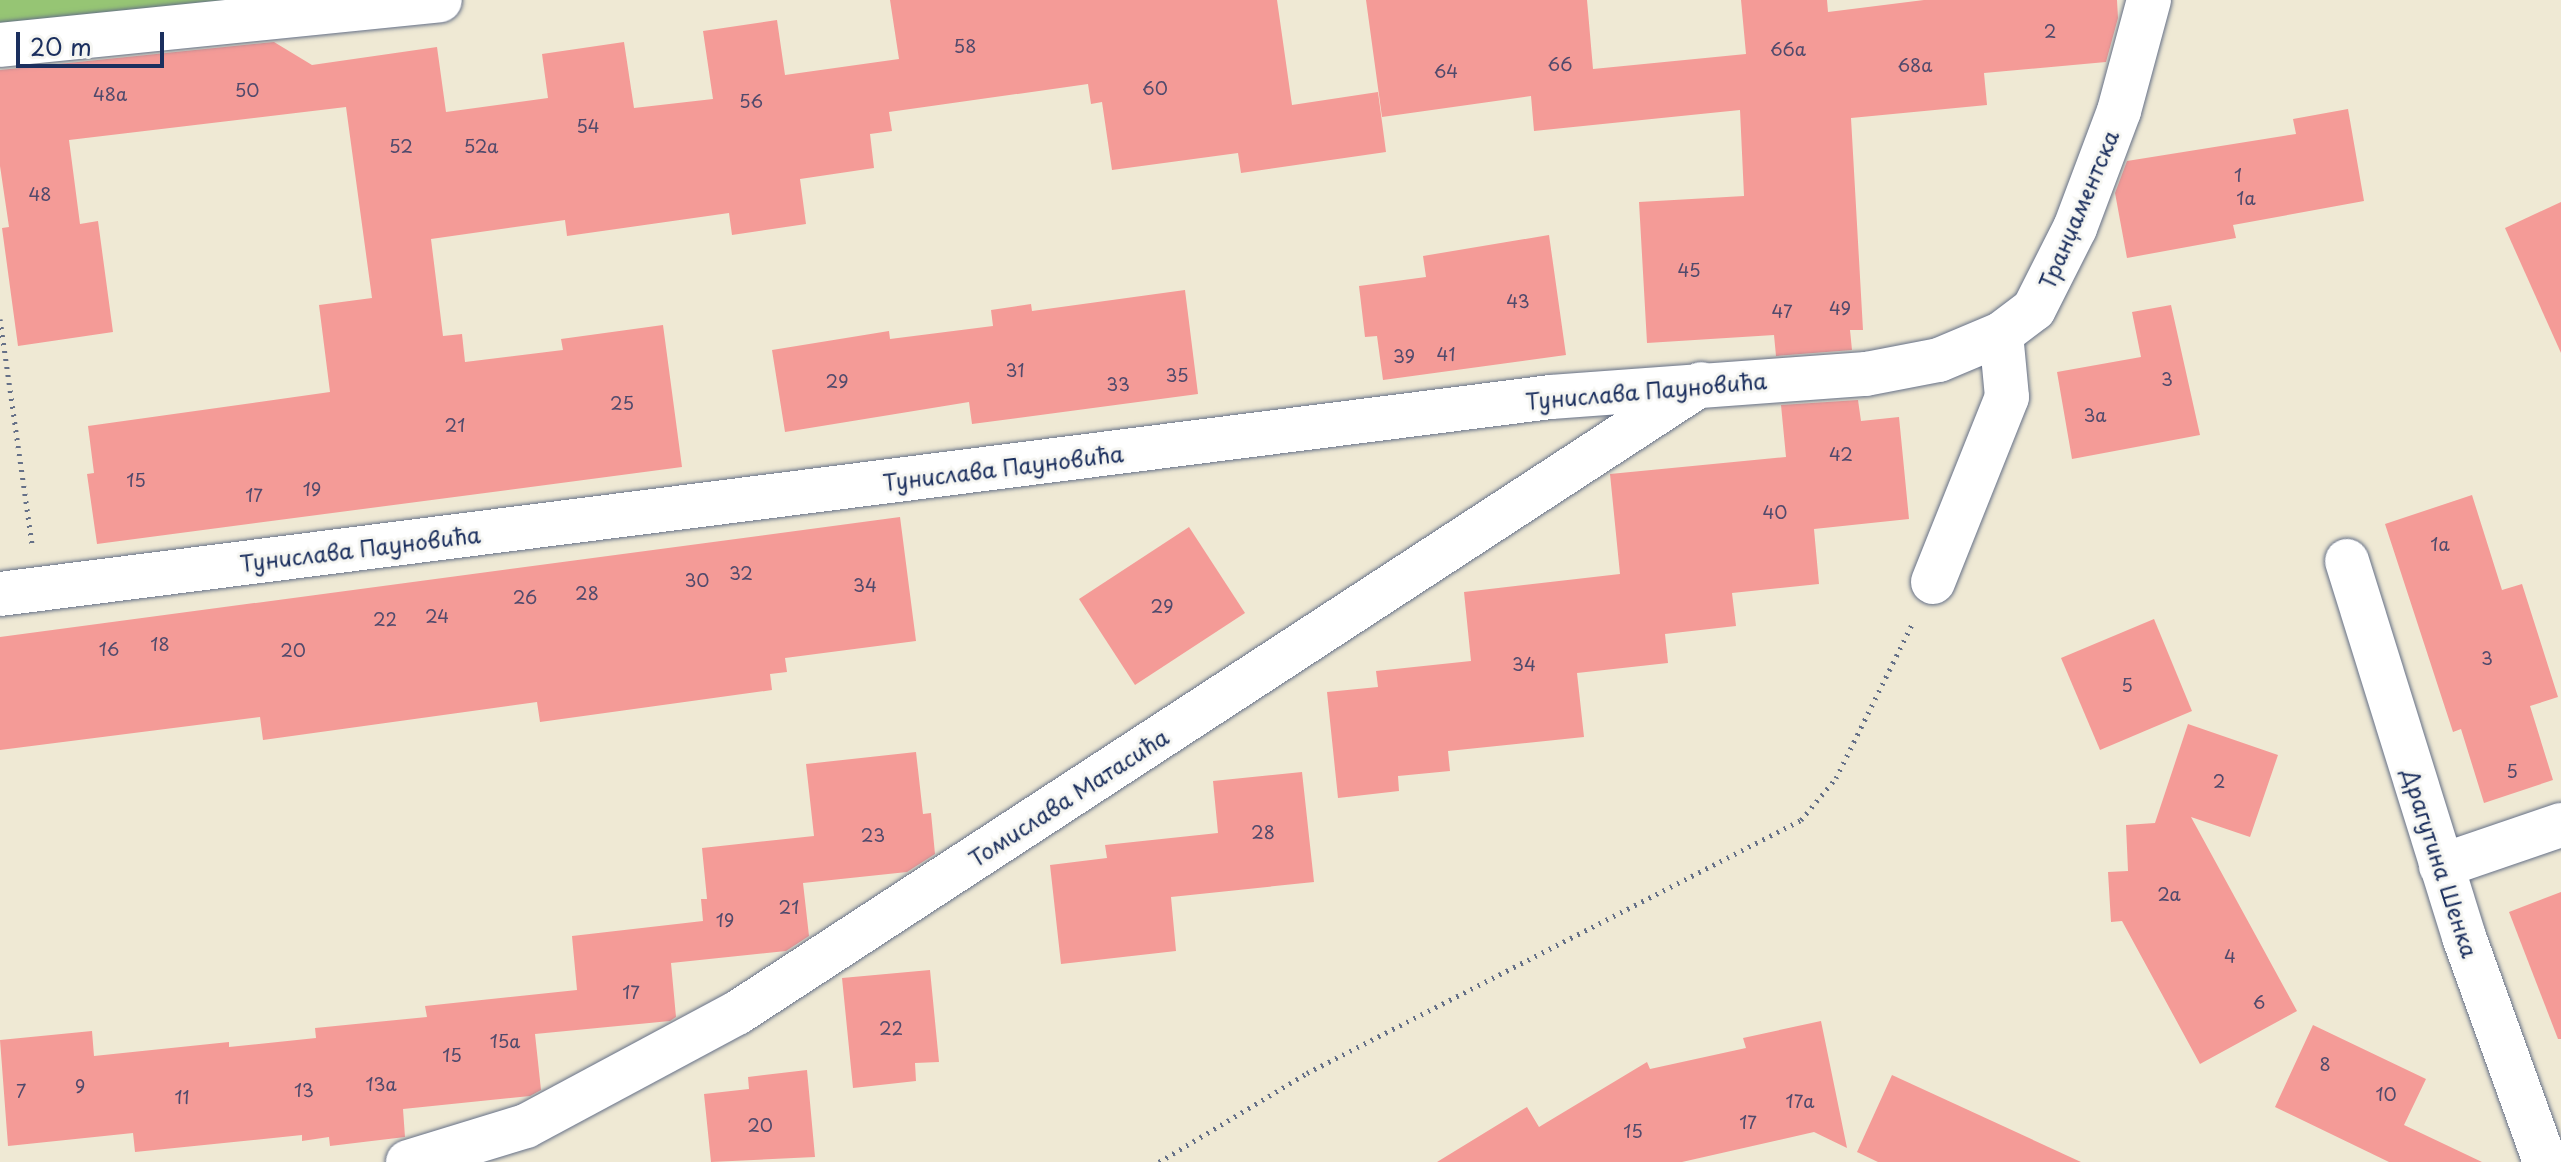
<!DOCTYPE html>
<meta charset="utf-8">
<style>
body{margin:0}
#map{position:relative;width:2561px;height:1162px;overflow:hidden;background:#efe9d4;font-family:"Playpen Sans",sans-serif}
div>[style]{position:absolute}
.green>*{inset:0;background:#96c574}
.building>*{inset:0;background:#f49b97}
.path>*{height:5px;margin-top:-2.5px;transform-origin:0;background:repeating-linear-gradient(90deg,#657087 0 2px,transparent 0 8px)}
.roads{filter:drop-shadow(0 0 2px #657087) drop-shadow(0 0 2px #657087)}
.minor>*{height:44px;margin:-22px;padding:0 22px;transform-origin:22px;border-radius:22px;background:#fff}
span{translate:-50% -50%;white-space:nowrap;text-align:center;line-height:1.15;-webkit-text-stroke:6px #f6f6f2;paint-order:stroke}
.number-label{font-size:18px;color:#514a6c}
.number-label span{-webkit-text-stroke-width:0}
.street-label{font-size:22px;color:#1b2f5e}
.scale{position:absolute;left:16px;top:32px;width:148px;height:36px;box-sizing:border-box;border:4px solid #1b2f5e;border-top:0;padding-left:10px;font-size:24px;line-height:28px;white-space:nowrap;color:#1b2f5e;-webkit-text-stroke:6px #f6f6f2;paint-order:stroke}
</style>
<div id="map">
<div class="green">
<div style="clip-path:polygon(0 0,359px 0,0 37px)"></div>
</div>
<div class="building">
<div style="clip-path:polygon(890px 0,1277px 0,1292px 105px,1378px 92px,1386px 152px,1241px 173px,1238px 153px,1112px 170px,1102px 102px,1091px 104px,1088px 84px,889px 112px,892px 131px,870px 134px,874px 168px,800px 179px,806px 224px,732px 235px,729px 213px,567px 236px,565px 220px,431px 239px,443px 336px,462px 334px,465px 362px,563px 350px,561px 339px,663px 325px,682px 467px,97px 544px,87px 474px,94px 473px,88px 426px,330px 392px,319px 305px,372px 298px,346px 107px,69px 140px,80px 224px,98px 221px,113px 332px,18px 346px,2px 228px,9px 227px,0 166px,0 70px,274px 42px,312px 65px,437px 47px,446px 112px,548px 98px,542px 54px,624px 42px,634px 108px,713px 99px,703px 31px,777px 20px,785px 75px,899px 59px)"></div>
<div style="clip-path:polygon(1366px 0,1587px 0,1593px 69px,1746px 54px,1741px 0,1827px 0,1828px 12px,1924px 0,2117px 0,2118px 18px,2106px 62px,1984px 73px,1987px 105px,1851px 118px,1863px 330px,1850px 330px,1852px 350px,1776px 356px,1774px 335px,1647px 343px,1639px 202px,1744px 196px,1740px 110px,1534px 131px,1531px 96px,1382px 117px)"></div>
<div style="clip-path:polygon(2348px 109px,2364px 201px,2233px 225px,2236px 238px,2127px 258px,2115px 193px,2127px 161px,2296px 134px,2293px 119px)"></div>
<div style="clip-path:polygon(2561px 202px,2561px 353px,2505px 228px)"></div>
<div style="clip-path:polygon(1549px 235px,1566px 355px,1383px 380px,1377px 336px,1365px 337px,1359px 286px,1426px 277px,1423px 256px)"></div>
<div style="clip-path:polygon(1185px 290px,1198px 394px,972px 424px,969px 402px,785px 432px,772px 350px,889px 331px,890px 339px,993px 326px,991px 310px,1031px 304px,1032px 311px)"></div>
<div style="clip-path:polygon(2171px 305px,2200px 435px,2072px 459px,2057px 372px,2141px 357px,2132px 312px)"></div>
<div style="clip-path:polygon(1858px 400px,1861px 421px,1899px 417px,1909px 519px,1814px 529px,1819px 584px,1732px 593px,1736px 626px,1665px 634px,1668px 663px,1577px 673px,1584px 737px,1448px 751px,1450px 771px,1398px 776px,1399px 791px,1338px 798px,1327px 692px,1378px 687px,1376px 671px,1471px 661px,1464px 592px,1620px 574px,1610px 474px,1786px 457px,1781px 405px)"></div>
<div style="clip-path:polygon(2472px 495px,2502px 590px,2522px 584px,2558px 697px,2530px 706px,2553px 780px,2484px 803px,2461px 729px,2453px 732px,2385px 524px)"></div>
<div style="clip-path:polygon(900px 517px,916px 641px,785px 658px,787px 672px,770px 674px,772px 690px,540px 722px,537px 702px,263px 740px,260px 717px,0 750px,0 637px)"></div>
<div style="clip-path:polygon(1189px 527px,1245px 613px,1135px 685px,1079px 599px)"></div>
<div style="clip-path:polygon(2154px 619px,2192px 711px,2100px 750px,2061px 658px)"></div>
<div style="clip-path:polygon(2188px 724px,2278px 755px,2250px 837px,2191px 817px,2297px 1011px,2200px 1064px,2122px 921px,2111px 922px,2108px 872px,2128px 871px,2126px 825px,2155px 823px)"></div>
<div style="clip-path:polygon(916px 752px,923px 814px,931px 813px,935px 854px,907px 872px,803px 883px,809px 936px,786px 951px,671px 963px,676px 1017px,670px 1021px,535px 1034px,541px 1090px,530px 1096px,403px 1109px,405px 1137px,330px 1146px,329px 1137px,302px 1141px,302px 1135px,135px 1152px,133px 1133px,8px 1146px,0 1040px,92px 1031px,94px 1056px,229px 1042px,229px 1047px,316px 1038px,315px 1028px,427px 1017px,425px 1006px,577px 990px,572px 936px,703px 921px,701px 899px,707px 899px,702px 848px,814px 836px,806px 764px)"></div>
<div style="clip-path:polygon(1302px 772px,1314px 882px,1171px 897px,1176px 951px,1061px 964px,1050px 865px,1107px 858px,1105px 845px,1218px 833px,1213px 781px)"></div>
<div style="clip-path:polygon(2561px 892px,2561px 1039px,2558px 1039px,2509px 912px)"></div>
<div style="clip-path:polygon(930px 970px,939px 1062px,915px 1063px,916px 1081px,853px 1088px,842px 978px)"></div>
<div style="clip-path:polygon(1821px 1021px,1847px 1148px,1814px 1132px,1682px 1162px,1437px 1162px,1527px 1107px,1539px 1127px,1647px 1062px,1650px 1069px,1746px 1048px,1743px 1038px)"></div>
<div style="clip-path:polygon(2313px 1025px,2426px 1079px,2404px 1125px,2482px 1162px,2389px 1162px,2275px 1107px)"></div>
<div style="clip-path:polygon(807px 1070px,815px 1157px,711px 1162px,704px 1094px,749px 1089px,748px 1077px)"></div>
<div style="clip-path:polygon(1892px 1075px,2081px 1162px,1878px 1162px,1857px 1152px)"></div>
</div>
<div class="path">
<div style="left:0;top:319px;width:227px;rotate:81.9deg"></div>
<div style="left:1159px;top:1162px;width:173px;rotate:-31deg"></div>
<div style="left:1307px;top:1073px;width:555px;rotate:-27.12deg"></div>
<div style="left:1801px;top:820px;width:55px;rotate:-50.2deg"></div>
<div style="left:1836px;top:778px;width:172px;rotate:-63.7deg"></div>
</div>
<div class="roads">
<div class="minor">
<div style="left:0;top:45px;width:442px;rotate:-5.8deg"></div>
<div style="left:2347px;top:561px;width:394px;rotate:72.7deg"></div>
<div style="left:2464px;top:937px;width:239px;rotate:70.2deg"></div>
<div style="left:1933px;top:582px;width:199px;rotate:-68.2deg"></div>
<div style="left:2007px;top:397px;width:63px;rotate:-95.4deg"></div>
<div style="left:0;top:594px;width:1563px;rotate:-7.24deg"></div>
<div style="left:1551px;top:397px;width:316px;rotate:-4.2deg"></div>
<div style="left:1866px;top:374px;width:74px;rotate:-10.9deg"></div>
<div style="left:1939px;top:360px;width:67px;rotate:-22.8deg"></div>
<div style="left:2001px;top:334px;width:41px;rotate:-37.1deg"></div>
<div style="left:2034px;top:309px;width:91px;rotate:-63.2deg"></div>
<div style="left:2075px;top:228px;width:125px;rotate:-69.4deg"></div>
<div style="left:2119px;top:111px;width:115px;rotate:-74.9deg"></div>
<div style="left:2441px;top:866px;width:127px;rotate:-18.9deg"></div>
<div style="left:408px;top:1162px;width:123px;rotate:-17deg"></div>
<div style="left:526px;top:1126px;width:239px;rotate:-28.2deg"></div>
<div style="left:737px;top:1013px;width:1151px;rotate:-33.12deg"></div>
</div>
</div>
<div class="number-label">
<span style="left:2050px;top:31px">2</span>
<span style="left:965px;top:46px">58</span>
<span style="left:1788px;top:49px">66a</span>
<span style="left:1560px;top:64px">66</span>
<span style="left:1915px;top:65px">68a</span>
<span style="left:1446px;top:71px">64</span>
<span style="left:1155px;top:88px">60</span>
<span style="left:247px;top:90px">50</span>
<span style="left:110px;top:94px">48a</span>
<span style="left:751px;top:101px">56</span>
<span style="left:588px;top:126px">54</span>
<span style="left:401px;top:146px">52</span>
<span style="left:481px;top:146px">52a</span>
<span style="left:2238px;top:175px">1</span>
<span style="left:40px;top:194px">48</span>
<span style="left:2246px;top:198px">1a</span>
<span style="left:1689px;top:270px">45</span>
<span style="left:1518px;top:301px">43</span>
<span style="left:1840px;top:308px">49</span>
<span style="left:1782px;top:311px">47</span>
<span style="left:1446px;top:354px">41</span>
<span style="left:1404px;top:356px">39</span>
<span style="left:1015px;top:370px">31</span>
<span style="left:1177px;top:375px">35</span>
<span style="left:2167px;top:379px">3</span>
<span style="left:837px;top:381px">29</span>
<span style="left:1118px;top:384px">33</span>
<span style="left:622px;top:403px">25</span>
<span style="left:2095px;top:415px">3a</span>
<span style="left:455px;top:425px">21</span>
<span style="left:1841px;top:454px">42</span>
<span style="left:136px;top:480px">15</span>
<span style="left:312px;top:489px">19</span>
<span style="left:254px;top:495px">17</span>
<span style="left:1775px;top:512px">40</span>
<span style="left:2440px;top:544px">1a</span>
<span style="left:741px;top:573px">32</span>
<span style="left:697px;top:580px">30</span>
<span style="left:865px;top:585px">34</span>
<span style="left:587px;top:593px">28</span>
<span style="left:525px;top:597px">26</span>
<span style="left:1162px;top:606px">29</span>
<span style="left:437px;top:616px">24</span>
<span style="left:385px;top:619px">22</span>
<span style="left:160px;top:644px">18</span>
<span style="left:109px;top:649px">16</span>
<span style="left:293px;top:650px">20</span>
<span style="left:2487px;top:658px">3</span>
<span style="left:1524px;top:664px">34</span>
<span style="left:2127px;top:685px">5</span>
<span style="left:2512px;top:771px">5</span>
<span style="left:2219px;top:781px">2</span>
<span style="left:1263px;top:832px">28</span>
<span style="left:873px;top:835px">23</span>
<span style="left:2169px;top:894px">2a</span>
<span style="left:789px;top:907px">21</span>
<span style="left:725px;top:920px">19</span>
<span style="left:2230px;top:956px">4</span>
<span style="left:631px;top:992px">17</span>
<span style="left:2259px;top:1002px">6</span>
<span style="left:891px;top:1028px">22</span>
<span style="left:505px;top:1041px">15a</span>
<span style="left:452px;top:1055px">15</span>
<span style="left:2325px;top:1064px">8</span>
<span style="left:381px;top:1084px">13a</span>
<span style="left:80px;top:1086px">9</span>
<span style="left:304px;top:1090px">13</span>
<span style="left:21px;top:1091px">7</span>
<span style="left:2386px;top:1094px">10</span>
<span style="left:182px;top:1097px">11</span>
<span style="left:1800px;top:1101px">17a</span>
<span style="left:1748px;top:1122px">17</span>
<span style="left:760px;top:1125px">20</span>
<span style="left:1633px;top:1131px">15</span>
</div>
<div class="street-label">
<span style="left:2078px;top:209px;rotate:-67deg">Транџаментска</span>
<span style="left:1646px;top:390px;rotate:-5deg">Тунислава Пауновића</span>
<span style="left:1003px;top:467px;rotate:-7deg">Тунислава Пауновића</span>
<span style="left:360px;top:548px;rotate:-7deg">Тунислава Пауновића</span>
<span style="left:1068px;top:797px;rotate:-33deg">Томислава Матасића</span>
<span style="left:2441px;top:863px;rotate:72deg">Драгутина Шенка</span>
</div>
<div class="scale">20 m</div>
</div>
